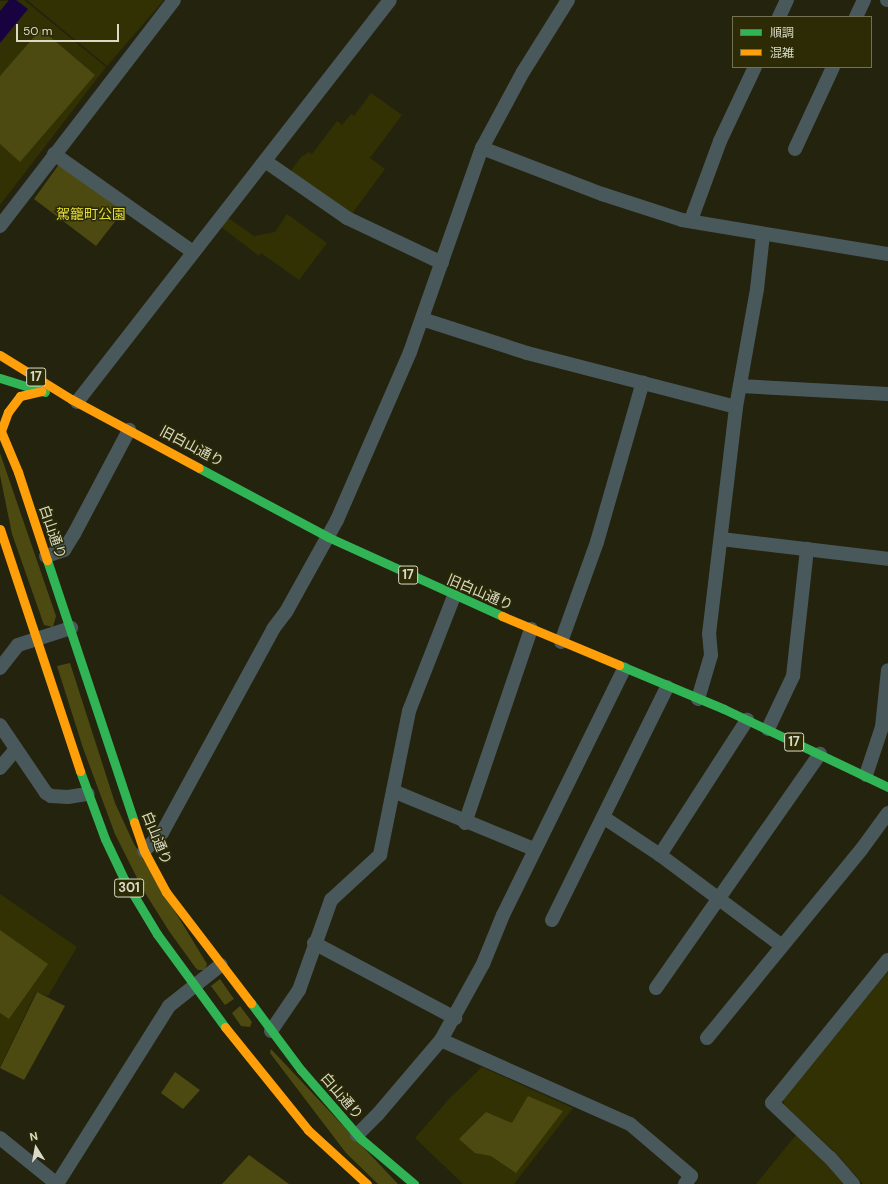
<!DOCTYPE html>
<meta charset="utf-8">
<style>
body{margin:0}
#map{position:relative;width:888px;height:1184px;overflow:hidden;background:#24230e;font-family:"DM Sans","Noto Sans JP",sans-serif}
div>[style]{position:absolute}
.built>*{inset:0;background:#323104}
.green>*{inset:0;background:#4c4a10}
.water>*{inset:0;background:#180340}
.street>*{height:14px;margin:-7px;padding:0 7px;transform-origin:7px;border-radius:7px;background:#49585a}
.fast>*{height:9px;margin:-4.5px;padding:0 4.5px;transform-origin:4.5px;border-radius:4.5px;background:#30b455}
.slow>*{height:9px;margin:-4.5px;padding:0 4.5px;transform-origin:4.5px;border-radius:4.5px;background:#ff9f0a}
span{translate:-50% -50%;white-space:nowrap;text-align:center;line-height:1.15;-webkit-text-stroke:3px #2c2b06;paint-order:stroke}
.shield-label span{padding:1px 3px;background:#2c2b06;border:1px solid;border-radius:3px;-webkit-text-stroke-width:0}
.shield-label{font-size:13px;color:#dadbc7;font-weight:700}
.park-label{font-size:14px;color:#e4de37}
.street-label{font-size:14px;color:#dadbc7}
.legend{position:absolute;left:732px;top:16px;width:140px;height:52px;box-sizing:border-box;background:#2c2b06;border:1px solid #727153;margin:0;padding:5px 7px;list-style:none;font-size:12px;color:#dadbc7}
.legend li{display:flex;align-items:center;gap:8px;height:20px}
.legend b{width:20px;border:1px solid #727153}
.north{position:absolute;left:16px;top:1128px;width:40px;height:40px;-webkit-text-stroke:3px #2c2b06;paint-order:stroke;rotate:349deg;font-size:11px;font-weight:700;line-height:16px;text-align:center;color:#dadbc7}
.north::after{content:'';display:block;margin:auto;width:14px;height:18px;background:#dadbc7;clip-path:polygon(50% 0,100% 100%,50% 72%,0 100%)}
.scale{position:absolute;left:16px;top:24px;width:103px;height:18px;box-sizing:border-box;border:2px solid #dadbc7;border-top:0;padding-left:5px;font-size:12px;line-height:14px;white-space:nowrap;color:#dadbc7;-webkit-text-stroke:3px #2c2b06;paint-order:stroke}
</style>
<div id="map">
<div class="built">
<div style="clip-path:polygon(24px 0,106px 67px,0 205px,0 1px)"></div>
<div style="clip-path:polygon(27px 0,164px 0,107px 66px)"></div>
<div style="clip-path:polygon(371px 93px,402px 115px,370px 158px,385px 169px,351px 215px,290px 172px,301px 157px,309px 152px,312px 154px,337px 121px,342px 125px,351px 114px,354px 116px)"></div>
<div style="clip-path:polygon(287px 214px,327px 243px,299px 280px,261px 253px,259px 256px,220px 226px,227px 217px,254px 236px,275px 232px)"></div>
<div style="clip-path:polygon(0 894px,77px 947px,48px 996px,36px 992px,0 1067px)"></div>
<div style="clip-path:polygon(888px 972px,888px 1184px,863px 1184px,836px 1153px,784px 1105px,783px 1099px)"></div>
<div style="clip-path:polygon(482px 1067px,573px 1108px,514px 1184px,463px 1184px,415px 1138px,449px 1099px)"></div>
<div style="clip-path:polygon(796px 1135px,826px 1161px,845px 1184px,756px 1184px)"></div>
</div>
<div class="green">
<div style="clip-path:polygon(41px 29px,95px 75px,20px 162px,0 144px,0 76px)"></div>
<div style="clip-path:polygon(60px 163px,124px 210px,96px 246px,34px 199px)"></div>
<div style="clip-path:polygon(0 453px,56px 616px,53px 627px,44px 625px,12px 534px,0 475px)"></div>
<div style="clip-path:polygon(70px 663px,115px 803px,134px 844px,207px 964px,205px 970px,198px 970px,195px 967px,169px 931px,142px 888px,115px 834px,83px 748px,57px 666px)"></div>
<div style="clip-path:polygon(0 930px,48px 964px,9px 1019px,0 1013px)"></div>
<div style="clip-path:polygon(220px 979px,234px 999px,225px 1005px,211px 986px)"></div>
<div style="clip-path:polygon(37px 992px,65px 1006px,24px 1080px,0 1068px)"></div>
<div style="clip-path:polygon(240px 1006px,252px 1022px,250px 1027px,241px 1026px,232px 1013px)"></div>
<div style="clip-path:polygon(271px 1049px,398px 1184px,378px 1184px,346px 1153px,270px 1053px)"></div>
<div style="clip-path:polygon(175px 1072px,200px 1090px,183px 1109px,161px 1093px)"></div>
<div style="clip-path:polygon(528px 1096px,563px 1111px,516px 1173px,491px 1156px,475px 1153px,459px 1139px,486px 1112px,512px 1123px)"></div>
<div style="clip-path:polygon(249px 1155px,289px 1184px,222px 1184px)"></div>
</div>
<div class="water">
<div style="clip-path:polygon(9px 0,16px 0,28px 9px,0 43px,0 11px)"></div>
</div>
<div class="street">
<div style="left:887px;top:0;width:1px"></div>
<div style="left:779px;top:17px;width:19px;rotate:-65deg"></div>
<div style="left:856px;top:17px;width:19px;rotate:-65deg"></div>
<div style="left:482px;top:148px;width:129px;rotate:21deg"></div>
<div style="left:602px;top:194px;width:84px;rotate:18deg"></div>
<div style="left:682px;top:220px;width:209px;rotate:9.4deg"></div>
<div style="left:795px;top:149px;width:90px;rotate:-65.1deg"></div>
<div style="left:54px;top:154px;width:170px;rotate:35.2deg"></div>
<div style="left:265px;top:161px;width:100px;rotate:34.8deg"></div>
<div style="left:347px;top:218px;width:105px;rotate:25.3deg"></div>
<div style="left:691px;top:220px;width:84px;rotate:-69.8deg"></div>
<div style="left:720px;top:141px;width:82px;rotate:-64.7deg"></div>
<div style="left:0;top:226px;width:285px;rotate:-52.4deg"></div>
<div style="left:422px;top:319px;width:110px;rotate:17.9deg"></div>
<div style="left:527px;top:353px;width:216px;rotate:14.5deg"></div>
<div style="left:740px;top:386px;width:148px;rotate:3.1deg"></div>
<div style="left:77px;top:402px;width:509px;rotate:-52.1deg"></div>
<div style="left:721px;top:539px;width:168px;rotate:6.8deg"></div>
<div style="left:46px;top:556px;width:19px;rotate:-18deg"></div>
<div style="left:64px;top:550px;width:19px;rotate:-58deg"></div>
<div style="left:74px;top:534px;width:118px;rotate:-62.1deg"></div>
<div style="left:561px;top:642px;width:106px;rotate:-70.2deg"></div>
<div style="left:597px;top:542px;width:166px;rotate:-74deg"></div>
<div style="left:0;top:668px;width:29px;rotate:-52deg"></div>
<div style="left:18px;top:645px;width:56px;rotate:-17.8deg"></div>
<div style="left:698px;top:699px;width:46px;rotate:-73.5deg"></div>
<div style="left:711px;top:655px;width:21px;rotate:-95deg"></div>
<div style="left:709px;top:634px;width:229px;rotate:-83.2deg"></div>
<div style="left:736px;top:407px;width:120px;rotate:-79.9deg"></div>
<div style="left:757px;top:289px;width:54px;rotate:-83.7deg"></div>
<div style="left:0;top:725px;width:82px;rotate:55.9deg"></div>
<div style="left:46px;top:793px;width:6px;rotate:31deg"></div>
<div style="left:51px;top:796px;width:17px;rotate:3deg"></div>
<div style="left:68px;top:797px;width:20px;rotate:-9deg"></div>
<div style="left:768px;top:729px;width:59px;rotate:-64.7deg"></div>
<div style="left:793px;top:676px;width:128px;rotate:-83.7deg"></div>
<div style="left:0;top:768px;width:23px;rotate:-50deg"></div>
<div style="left:866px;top:775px;width:51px;rotate:-71.6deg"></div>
<div style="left:882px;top:727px;width:57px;rotate:-84deg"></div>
<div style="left:393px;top:791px;width:152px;rotate:22.4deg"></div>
<div style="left:603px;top:817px;width:69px;rotate:33.7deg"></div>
<div style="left:660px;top:855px;width:152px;rotate:36.7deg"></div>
<div style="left:465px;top:823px;width:205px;rotate:-71.2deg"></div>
<div style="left:144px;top:851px;width:25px;rotate:-45deg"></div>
<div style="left:162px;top:833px;width:232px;rotate:-61.4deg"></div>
<div style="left:273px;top:629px;width:21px;rotate:-53deg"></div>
<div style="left:286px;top:612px;width:105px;rotate:-61deg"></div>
<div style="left:337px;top:520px;width:183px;rotate:-66.5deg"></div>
<div style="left:410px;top:352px;width:216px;rotate:-70.6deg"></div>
<div style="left:482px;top:148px;width:86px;rotate:-61.7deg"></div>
<div style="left:523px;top:72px;width:85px;rotate:-58deg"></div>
<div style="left:660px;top:855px;width:161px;rotate:-57.2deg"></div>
<div style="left:552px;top:920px;width:260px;rotate:-63.7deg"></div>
<div style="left:314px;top:943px;width:160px;rotate:28deg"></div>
<div style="left:656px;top:988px;width:286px;rotate:-55deg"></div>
<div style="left:271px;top:1031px;width:50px;rotate:-55.7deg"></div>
<div style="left:299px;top:990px;width:96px;rotate:-70.4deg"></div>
<div style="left:331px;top:900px;width:67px;rotate:-42.6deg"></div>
<div style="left:380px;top:855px;width:147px;rotate:-78.6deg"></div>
<div style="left:409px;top:711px;width:123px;rotate:-68.6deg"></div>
<div style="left:707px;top:1038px;width:243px;rotate:-50.7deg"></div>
<div style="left:861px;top:850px;width:46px;rotate:-53.9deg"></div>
<div style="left:441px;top:1040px;width:87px;rotate:-61.1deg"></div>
<div style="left:483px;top:964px;width:53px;rotate:-67.8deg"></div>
<div style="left:503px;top:915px;width:274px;rotate:-63.8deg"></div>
<div style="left:357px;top:1135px;width:30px;rotate:-45deg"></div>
<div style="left:378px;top:1114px;width:97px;rotate:-49.6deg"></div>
<div style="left:441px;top:1040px;width:207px;rotate:24deg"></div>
<div style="left:630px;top:1124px;width:80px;rotate:40.4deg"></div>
<div style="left:691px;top:1176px;width:10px;rotate:127deg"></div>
<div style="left:0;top:1138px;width:73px;rotate:38.9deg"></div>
<div style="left:57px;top:1184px;width:210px;rotate:-57.8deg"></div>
<div style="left:169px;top:1006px;width:66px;rotate:-38.3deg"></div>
<div style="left:853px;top:1184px;width:35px;rotate:-131deg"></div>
<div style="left:830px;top:1158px;width:80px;rotate:-136.5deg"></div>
<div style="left:772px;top:1103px;width:184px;rotate:-51deg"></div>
</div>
<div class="fast">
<div style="left:0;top:378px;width:47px;rotate:17.3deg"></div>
<div style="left:199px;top:468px;width:146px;rotate:28.1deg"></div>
<div style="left:328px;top:537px;width:191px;rotate:24.4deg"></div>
<div style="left:47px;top:560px;width:276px;rotate:71.6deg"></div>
<div style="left:619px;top:665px;width:114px;rotate:22.7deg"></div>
<div style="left:724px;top:709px;width:182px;rotate:25.4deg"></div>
<div style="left:80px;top:771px;width:72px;rotate:69.8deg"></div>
<div style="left:105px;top:839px;width:44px;rotate:64.6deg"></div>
<div style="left:124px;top:879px;width:64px;rotate:59deg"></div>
<div style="left:157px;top:934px;width:115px;rotate:53.8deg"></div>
<div style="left:251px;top:1003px;width:84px;rotate:53.3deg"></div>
<div style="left:301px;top:1070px;width:91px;rotate:49deg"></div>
<div style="left:361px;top:1139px;width:70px;rotate:40.3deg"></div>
</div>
<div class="slow">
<div style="left:0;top:355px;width:84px;rotate:31.8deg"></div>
<div style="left:71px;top:399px;width:145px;rotate:28.3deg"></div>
<div style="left:0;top:429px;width:47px;rotate:67.3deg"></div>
<div style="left:18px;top:472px;width:93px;rotate:71.8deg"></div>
<div style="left:1px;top:431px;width:20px;rotate:-70deg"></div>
<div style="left:8px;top:412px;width:20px;rotate:-53deg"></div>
<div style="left:20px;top:396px;width:22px;rotate:-13deg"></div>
<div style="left:0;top:529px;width:255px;rotate:71.7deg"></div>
<div style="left:502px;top:616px;width:127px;rotate:22.7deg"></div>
<div style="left:134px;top:822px;width:31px;rotate:71deg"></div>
<div style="left:144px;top:851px;width:47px;rotate:61.8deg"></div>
<div style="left:166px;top:892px;width:140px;rotate:52.6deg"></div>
<div style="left:225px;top:1027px;width:132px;rotate:51.1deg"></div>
<div style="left:308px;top:1130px;width:80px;rotate:42.5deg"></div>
</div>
<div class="shield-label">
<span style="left:36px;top:377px">17</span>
<span style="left:408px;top:575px">17</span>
<span style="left:794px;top:742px">17</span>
<span style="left:129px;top:888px">301</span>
</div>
<div class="park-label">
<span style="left:91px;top:214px">駕籠町公園</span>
</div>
<div class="street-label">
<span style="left:192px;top:446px;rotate:28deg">旧白山通り</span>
<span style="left:53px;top:532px;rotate:71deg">白山通り</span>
<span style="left:480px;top:592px;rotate:23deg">旧白山通り</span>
<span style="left:157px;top:838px;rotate:68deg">白山通り</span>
<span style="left:342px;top:1096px;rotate:49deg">白山通り</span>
</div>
<ul class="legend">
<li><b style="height:5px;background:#30b455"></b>順調</li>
<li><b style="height:5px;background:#ff9f0a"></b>混雑</li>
</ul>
<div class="north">N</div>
<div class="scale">50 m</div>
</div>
